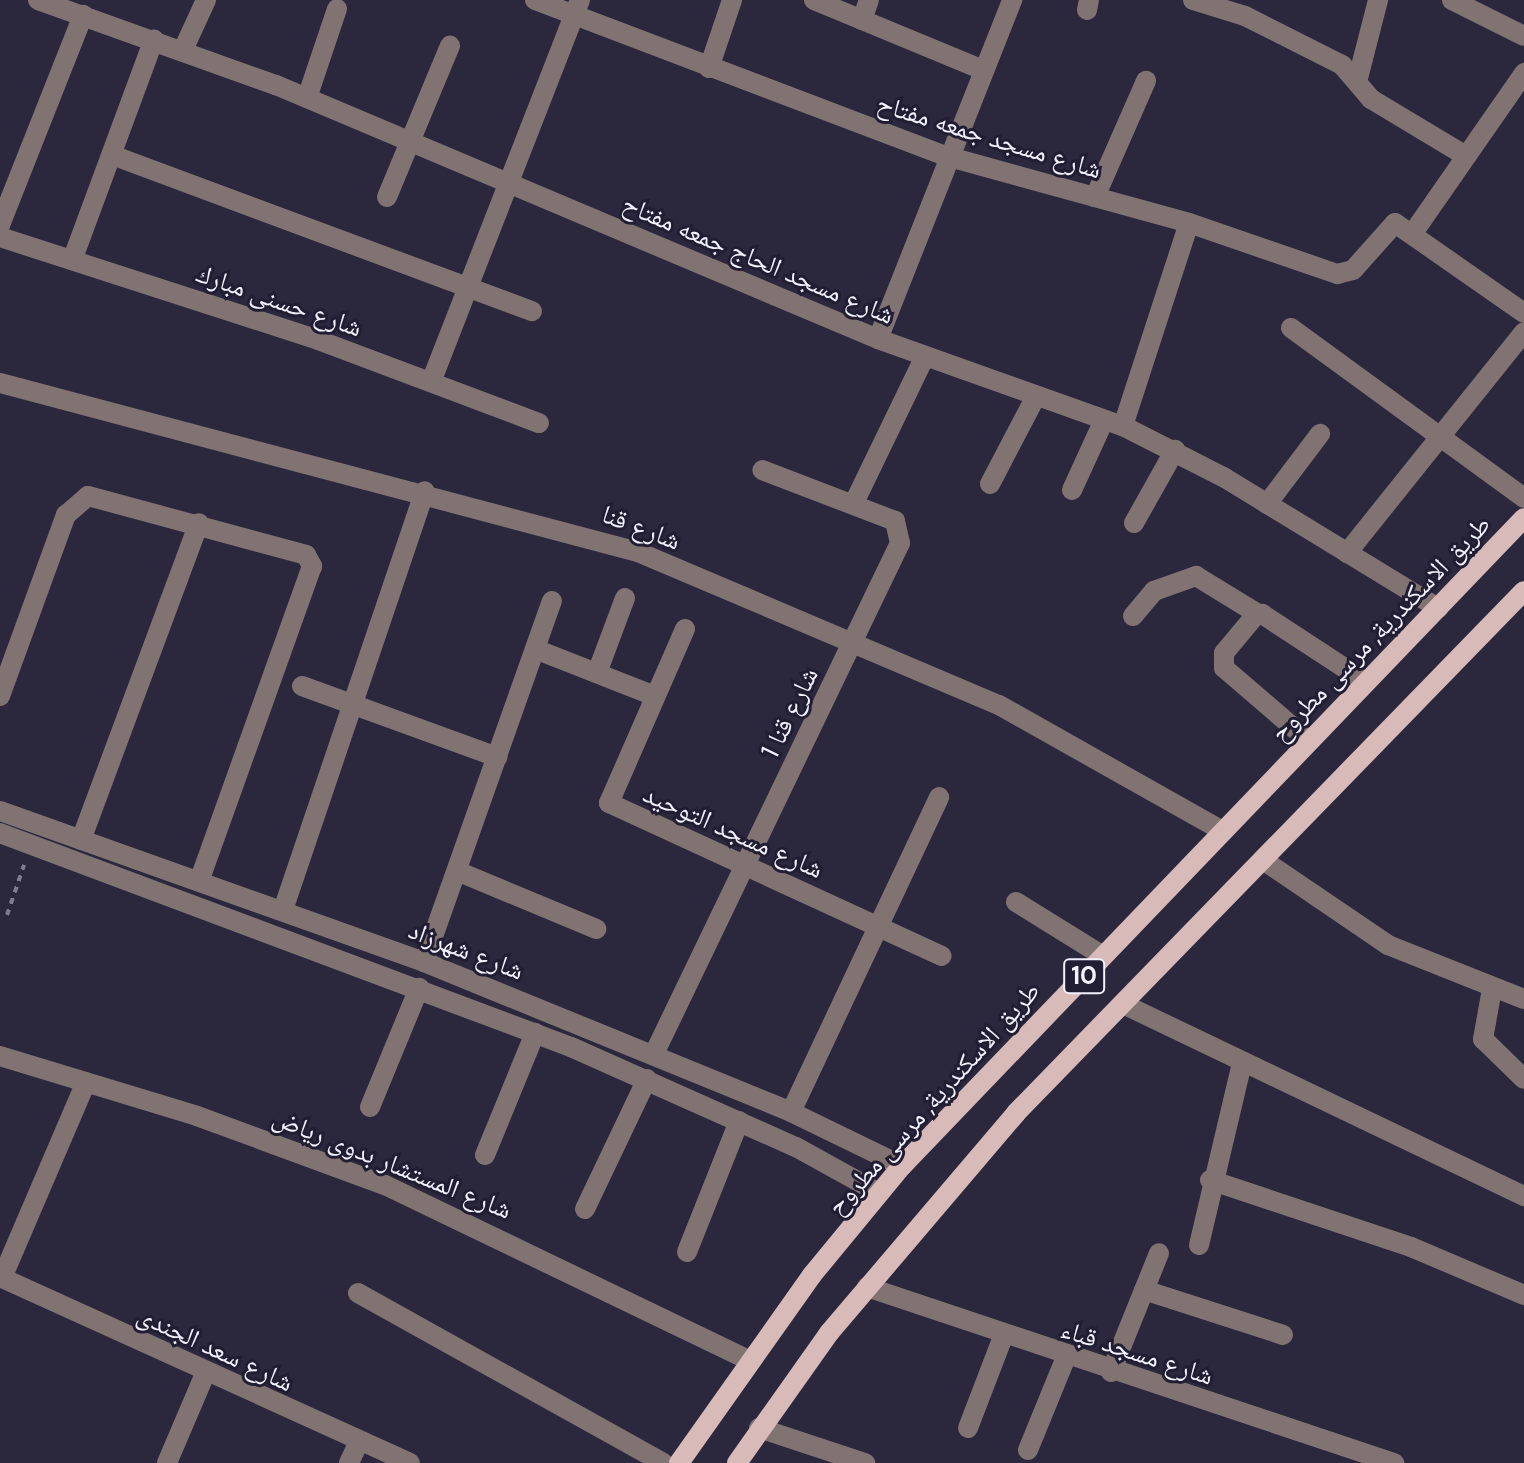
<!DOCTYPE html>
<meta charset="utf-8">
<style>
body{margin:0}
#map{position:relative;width:1524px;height:1463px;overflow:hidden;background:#2b283e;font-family:"DM Sans","Noto Naskh Arabic",sans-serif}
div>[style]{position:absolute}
.path>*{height:4px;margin-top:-2px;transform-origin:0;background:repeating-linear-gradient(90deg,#7d7b8d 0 6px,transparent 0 12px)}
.minor>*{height:20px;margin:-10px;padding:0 10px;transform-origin:10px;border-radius:10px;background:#817372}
.major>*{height:20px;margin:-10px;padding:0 10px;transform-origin:10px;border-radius:10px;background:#d8bab9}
span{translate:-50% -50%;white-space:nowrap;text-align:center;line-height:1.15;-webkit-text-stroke:6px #211e34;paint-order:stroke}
.shield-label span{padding:2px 6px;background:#211e34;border:2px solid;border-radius:6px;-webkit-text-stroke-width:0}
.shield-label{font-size:24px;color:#f2f1fe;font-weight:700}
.street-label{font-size:26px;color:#f2f1fe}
</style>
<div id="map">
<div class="path">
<div style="left:7px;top:915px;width:53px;rotate:-71.2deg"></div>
</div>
<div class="minor">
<div style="left:38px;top:0;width:253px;rotate:19.7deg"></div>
<div style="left:276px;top:85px;width:653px;rotate:22.88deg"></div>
<div style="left:878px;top:339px;width:260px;rotate:19.6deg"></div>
<div style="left:1123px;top:426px;width:114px;rotate:27deg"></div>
<div style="left:1225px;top:478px;width:250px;rotate:31.4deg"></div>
<div style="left:535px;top:0;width:440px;rotate:20.8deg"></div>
<div style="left:946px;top:156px;width:252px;rotate:15.4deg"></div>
<div style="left:1189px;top:223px;width:157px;rotate:19deg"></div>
<div style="left:1337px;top:274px;width:16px;rotate:-14deg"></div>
<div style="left:1353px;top:270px;width:63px;rotate:-48.2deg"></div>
<div style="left:1395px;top:223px;width:157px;rotate:34.9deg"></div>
<div style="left:814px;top:0;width:183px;rotate:22.5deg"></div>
<div style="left:1193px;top:0;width:54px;rotate:17.1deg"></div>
<div style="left:1245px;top:16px;width:109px;rotate:26.8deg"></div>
<div style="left:1342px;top:65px;width:45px;rotate:49.5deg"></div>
<div style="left:1371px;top:99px;width:111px;rotate:31deg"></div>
<div style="left:1452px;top:0;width:80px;rotate:26.6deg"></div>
<div style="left:1087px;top:10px;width:10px;rotate:-79deg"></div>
<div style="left:862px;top:20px;width:21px;rotate:-71deg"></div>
<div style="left:183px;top:50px;width:55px;rotate:-65.3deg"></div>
<div style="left:709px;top:68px;width:72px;rotate:-71.3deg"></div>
<div style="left:1357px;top:82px;width:85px;rotate:-75.6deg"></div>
<div style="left:307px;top:98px;width:94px;rotate:-71.4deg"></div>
<div style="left:112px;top:155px;width:448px;rotate:20.4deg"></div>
<div style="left:387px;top:197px;width:164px;rotate:-67.4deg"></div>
<div style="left:1095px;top:197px;width:127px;rotate:-66.3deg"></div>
<div style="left:0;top:225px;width:226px;rotate:-68.4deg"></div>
<div style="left:1413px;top:233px;width:195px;rotate:-55.2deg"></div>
<div style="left:0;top:237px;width:334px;rotate:17.9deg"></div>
<div style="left:318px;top:340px;width:236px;rotate:20.6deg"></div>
<div style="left:73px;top:258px;width:233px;rotate:-69.7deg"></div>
<div style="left:1291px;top:328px;width:288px;rotate:36.1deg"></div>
<div style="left:878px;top:339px;width:365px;rotate:-68.4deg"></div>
<div style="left:431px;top:382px;width:410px;rotate:-68.7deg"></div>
<div style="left:0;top:383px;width:660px;rotate:14.84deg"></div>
<div style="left:638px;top:552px;width:392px;rotate:23deg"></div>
<div style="left:999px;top:705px;width:257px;rotate:29.4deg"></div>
<div style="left:1123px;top:426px;width:213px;rotate:-72deg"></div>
<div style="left:990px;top:484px;width:99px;rotate:-62.4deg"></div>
<div style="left:1072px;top:490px;width:77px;rotate:-65.4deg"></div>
<div style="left:854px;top:503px;width:163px;rotate:-64.2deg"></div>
<div style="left:1267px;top:504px;width:88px;rotate:-52.9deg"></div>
<div style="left:1134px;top:523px;width:84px;rotate:-60.7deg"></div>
<div style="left:1347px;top:553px;width:283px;rotate:-51.3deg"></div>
<div style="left:1133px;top:616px;width:33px;rotate:-50deg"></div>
<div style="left:1154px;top:591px;width:45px;rotate:-19.7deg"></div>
<div style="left:1196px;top:576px;width:73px;rotate:31.5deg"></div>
<div style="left:685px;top:629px;width:190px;rotate:113.6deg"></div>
<div style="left:609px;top:803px;width:366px;rotate:24.7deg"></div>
<div style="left:535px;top:649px;width:129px;rotate:21.4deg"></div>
<div style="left:597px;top:673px;width:80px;rotate:-69.5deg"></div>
<div style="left:302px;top:686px;width:208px;rotate:20deg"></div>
<div style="left:0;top:696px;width:193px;rotate:-70deg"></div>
<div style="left:66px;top:515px;width:29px;rotate:-41deg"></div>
<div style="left:88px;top:496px;width:226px;rotate:15.1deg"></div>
<div style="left:306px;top:555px;width:13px;rotate:61deg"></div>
<div style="left:312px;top:566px;width:335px;rotate:109.7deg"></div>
<div style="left:1309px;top:741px;width:112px;rotate:-139.3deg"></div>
<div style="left:1224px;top:668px;width:15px;rotate:-90deg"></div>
<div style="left:1224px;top:653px;width:47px;rotate:-50.2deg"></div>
<div style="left:1254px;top:617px;width:9px;rotate:-21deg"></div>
<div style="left:1262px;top:614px;width:124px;rotate:33.2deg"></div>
<div style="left:0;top:811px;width:450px;rotate:19.6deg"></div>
<div style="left:424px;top:962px;width:396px;rotate:22.2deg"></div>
<div style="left:791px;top:1112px;width:123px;rotate:25.9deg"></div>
<div style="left:0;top:833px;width:610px;rotate:20.55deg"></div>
<div style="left:571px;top:1047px;width:246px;rotate:24deg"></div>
<div style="left:796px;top:1147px;width:95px;rotate:29deg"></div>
<div style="left:81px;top:840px;width:338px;rotate:-69.6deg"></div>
<div style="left:1263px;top:860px;width:151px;rotate:34.2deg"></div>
<div style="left:1388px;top:945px;width:146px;rotate:21.7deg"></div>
<div style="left:457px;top:871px;width:151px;rotate:22.6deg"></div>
<div style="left:1016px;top:902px;width:102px;rotate:31.8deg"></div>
<div style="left:283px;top:910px;width:442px;rotate:-71.3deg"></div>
<div style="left:424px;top:962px;width:383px;rotate:-70.5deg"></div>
<div style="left:1492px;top:989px;width:51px;rotate:100.2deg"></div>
<div style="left:1483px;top:1039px;width:57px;rotate:44.3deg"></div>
<div style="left:1123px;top:1004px;width:445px;rotate:25.6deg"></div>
<div style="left:654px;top:1054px;width:567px;rotate:-64.29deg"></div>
<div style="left:900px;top:543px;width:23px;rotate:-103deg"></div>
<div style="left:895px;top:521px;width:142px;rotate:-159deg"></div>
<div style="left:0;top:1056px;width:206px;rotate:16.9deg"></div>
<div style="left:197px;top:1116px;width:200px;rotate:20.2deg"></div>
<div style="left:385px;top:1185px;width:404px;rotate:25.7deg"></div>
<div style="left:370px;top:1107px;width:129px;rotate:-67.6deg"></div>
<div style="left:791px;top:1112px;width:348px;rotate:-64.8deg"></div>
<div style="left:485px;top:1155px;width:132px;rotate:-67.7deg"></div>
<div style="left:1210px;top:1180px;width:212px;rotate:18.4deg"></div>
<div style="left:1411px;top:1247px;width:123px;rotate:23deg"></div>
<div style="left:585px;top:1209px;width:144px;rotate:-64.5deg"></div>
<div style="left:1199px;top:1245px;width:183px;rotate:-76.7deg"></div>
<div style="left:687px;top:1252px;width:141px;rotate:-68.3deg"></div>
<div style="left:0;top:1277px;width:450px;rotate:24.4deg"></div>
<div style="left:2px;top:1278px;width:213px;rotate:-66.8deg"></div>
<div style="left:867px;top:1287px;width:556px;rotate:18.47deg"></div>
<div style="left:1144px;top:1290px;width:146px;rotate:17.9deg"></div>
<div style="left:358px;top:1293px;width:349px;rotate:29.1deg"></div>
<div style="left:1111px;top:1372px;width:128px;rotate:-68deg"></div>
<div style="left:759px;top:1428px;width:112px;rotate:18.3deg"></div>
<div style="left:968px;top:1428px;width:97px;rotate:-69deg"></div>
<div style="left:1028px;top:1450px;width:100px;rotate:-67.8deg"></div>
<div style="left:167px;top:1463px;width:97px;rotate:-66.9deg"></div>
<div style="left:349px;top:1463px;width:23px;rotate:-65deg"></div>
</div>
<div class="major">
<div style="left:679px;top:1463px;width:230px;rotate:-54.7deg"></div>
<div style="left:812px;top:1275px;width:141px;rotate:-50.5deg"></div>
<div style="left:902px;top:1166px;width:898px;rotate:-46.17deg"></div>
<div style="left:737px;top:1463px;width:159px;rotate:-54.7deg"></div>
<div style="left:829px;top:1333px;width:289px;rotate:-49.6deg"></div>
<div style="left:1016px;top:1113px;width:728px;rotate:-45.78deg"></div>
</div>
<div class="shield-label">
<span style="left:1084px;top:976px">10</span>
</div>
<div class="street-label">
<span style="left:989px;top:137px;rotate:17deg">شارع مسجد جمعه مفتاح</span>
<span style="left:758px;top:260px;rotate:23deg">شارع مسجد الحاج جمعه مفتاح</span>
<span style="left:279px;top:301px;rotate:19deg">شارع حسنى مبارك</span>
<span style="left:641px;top:528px;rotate:21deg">شارع قنا</span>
<span style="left:1381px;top:629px;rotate:-46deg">طريق الاسكندرية, مرسى مطروح</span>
<span style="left:790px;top:713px;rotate:-64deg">شارع قنا 1</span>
<span style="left:733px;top:832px;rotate:24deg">شارع مسجد التوحيد</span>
<span style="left:466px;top:951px;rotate:21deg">شارع شهرزاد</span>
<span style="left:934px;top:1099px;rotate:-48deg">طريق الاسكندرية, مرسى مطروح</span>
<span style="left:392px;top:1164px;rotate:22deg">شارع المستشار بدوى رياض</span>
<span style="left:215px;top:1349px;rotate:25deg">شارع سعد الجندى</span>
<span style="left:1137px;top:1353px;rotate:18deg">شارع مسجد قباء</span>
</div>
</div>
